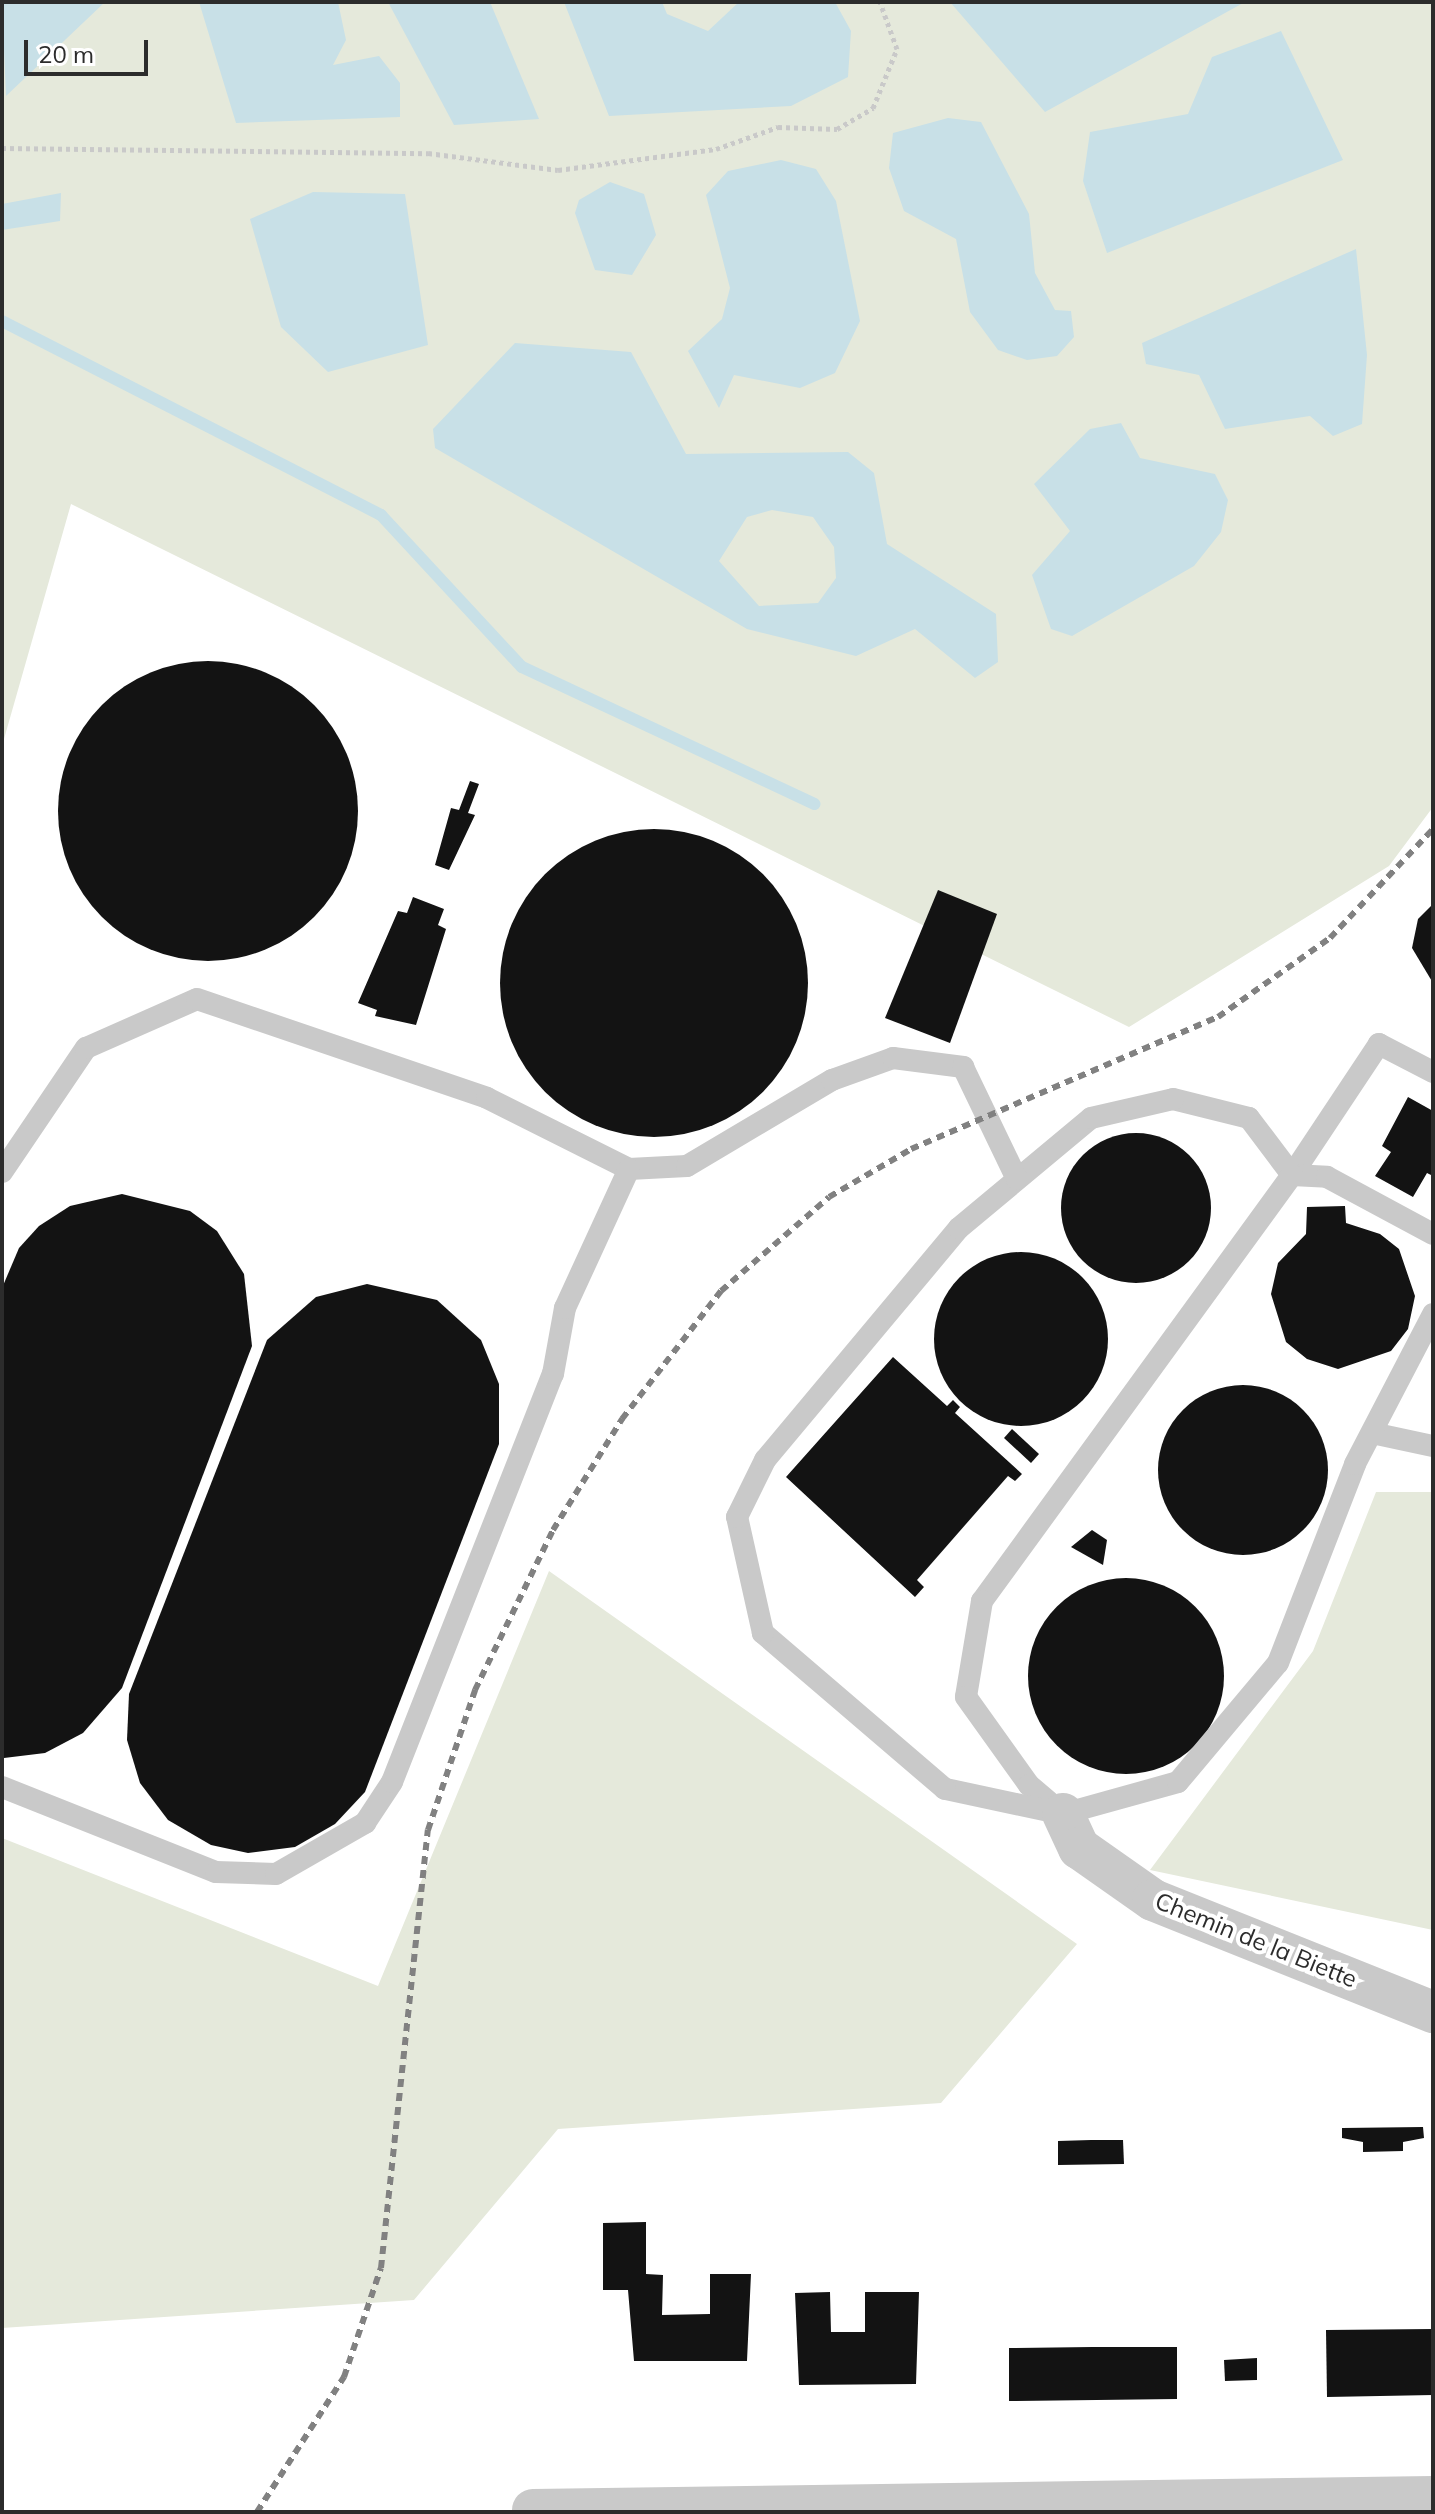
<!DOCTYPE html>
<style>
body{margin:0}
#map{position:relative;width:1435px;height:2514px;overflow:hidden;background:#fff;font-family:Mulish,sans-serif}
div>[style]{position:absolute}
.green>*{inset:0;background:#e5e9db}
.water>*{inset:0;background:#c8e0e7}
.stream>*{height:12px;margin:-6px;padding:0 6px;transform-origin:6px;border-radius:6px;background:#c8e0e7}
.building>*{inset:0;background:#131313}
.round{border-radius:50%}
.path>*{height:5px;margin-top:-2.5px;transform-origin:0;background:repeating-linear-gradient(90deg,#c9c9c9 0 4px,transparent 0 8px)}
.lane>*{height:22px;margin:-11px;padding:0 11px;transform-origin:11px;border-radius:11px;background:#c9c9c9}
.street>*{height:42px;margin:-21px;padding:0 21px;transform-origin:21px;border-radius:21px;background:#c9c9c9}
.rail>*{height:6px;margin-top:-3px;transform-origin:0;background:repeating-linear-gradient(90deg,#818181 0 8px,transparent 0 14px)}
span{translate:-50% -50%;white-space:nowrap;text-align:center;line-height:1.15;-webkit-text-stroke:8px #fff;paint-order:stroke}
.street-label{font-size:24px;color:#2c2c2c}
.frame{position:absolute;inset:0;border:4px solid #2c2c2c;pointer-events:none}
.scale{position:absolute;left:24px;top:40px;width:124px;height:36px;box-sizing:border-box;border:4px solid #2c2c2c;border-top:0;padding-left:10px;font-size:24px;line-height:28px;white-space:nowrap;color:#2c2c2c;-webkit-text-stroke:6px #fff;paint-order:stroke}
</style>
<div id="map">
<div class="green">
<div style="clip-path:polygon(2px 2px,1433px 2px,1433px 807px,1389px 866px,1129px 1027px,71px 504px,2px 746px)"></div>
<div style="clip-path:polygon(1376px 1492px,1433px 1492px,1433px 1930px,1150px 1870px,1313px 1651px)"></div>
<div style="clip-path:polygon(549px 1571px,1077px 1944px,941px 2103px,558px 2129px,414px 2300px,2px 2328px,2px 1838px,378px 1986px)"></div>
</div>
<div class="water">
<div style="clip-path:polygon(2px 2px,105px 2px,6px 96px)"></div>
<div style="clip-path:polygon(199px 2px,338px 2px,346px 40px,333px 65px,379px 56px,400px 83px,400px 117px,236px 123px)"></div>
<div style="clip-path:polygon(388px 2px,490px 2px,539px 119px,454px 125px)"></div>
<div style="clip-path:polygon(564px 2px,662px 2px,667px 14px,708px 31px,739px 2px,835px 2px,851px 31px,848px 77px,791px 106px,609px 116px)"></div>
<div style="clip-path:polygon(950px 2px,1245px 2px,1045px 112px)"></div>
<div style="clip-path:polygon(1281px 31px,1343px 160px,1107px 253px,1083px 181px,1090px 132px,1188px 114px,1212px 57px)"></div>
<div style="clip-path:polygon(948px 118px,981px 122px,1029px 214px,1035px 273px,1055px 310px,1071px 311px,1074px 337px,1057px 356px,1027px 360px,998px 350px,970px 312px,956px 239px,904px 211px,889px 168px,893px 133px)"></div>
<div style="clip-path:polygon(781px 160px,816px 169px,836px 201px,860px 321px,835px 373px,800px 388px,734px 375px,719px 408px,688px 351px,722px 319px,730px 288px,706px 195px,728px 171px)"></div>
<div style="clip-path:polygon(610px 182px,644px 194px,656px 235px,632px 275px,595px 270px,575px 213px,579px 200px)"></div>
<div style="clip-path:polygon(313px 192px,405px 194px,428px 345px,328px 372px,281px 327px,250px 219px)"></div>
<div style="clip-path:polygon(61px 193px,60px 221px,2px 230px,2px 204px)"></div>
<div style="clip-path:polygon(1356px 249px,1367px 355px,1362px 424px,1333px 436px,1310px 416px,1225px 429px,1199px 375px,1146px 364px,1142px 343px)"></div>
<div style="clip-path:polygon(evenodd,515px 343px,631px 352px,686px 454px,848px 452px,874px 473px,887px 544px,996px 614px,998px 662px,975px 678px,915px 629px,856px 656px,747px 629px,435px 448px,433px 429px,515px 343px,772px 510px,813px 517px,834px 547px,836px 578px,818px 603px,759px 606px,719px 561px,747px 517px,772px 510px)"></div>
<div style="clip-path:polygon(1121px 423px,1140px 458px,1215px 474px,1228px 500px,1221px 532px,1194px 566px,1072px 636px,1051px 629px,1032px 575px,1070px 531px,1034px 484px,1090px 429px)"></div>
</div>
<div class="stream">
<div style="left:2px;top:321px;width:426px;rotate:27.1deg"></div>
<div style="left:381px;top:515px;width:207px;rotate:47.2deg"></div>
<div style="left:522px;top:667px;width:323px;rotate:25.1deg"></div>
</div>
<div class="building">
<div class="round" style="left:58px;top:661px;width:300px;height:300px"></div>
<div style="clip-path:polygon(470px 781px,479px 784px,468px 813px,475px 815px,449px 870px,435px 865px,451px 808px,459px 810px)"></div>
<div class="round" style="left:500px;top:829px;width:308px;height:308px"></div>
<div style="clip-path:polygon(938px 890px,997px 914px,950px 1043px,885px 1018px)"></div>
<div style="clip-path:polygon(413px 897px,444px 909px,438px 925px,446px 929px,416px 1025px,375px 1016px,377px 1010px,358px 1003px,398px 911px,407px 913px)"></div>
<div style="clip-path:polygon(1433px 904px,1433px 983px,1412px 948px,1418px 919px)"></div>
<div style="clip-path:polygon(1408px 1097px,1433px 1111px,1433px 1176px,1427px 1173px,1413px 1197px,1375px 1176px,1391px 1152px,1382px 1146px)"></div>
<div class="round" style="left:1061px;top:1133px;width:150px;height:150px"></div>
<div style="clip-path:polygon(122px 1194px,190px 1211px,217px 1231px,244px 1274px,252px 1346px,122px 1688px,83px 1733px,45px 1753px,4px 1758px,2px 1288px,19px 1248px,39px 1226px,70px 1206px)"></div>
<div style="clip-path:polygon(1345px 1206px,1346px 1223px,1380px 1234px,1399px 1249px,1415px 1296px,1408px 1329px,1391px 1351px,1338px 1369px,1307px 1359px,1286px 1342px,1271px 1294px,1278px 1263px,1306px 1234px,1307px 1207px)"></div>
<div class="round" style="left:934px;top:1252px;width:174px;height:174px"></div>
<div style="clip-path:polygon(367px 1284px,437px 1300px,481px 1340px,499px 1384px,499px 1444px,365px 1792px,335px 1824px,295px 1847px,248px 1853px,211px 1845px,168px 1820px,140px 1783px,127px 1740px,129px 1694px,267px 1340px,316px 1297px)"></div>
<div style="clip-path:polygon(893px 1357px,947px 1406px,953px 1400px,960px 1407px,955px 1413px,1022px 1474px,1015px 1481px,1008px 1476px,917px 1580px,924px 1587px,915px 1597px,786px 1477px)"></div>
<div class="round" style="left:1158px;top:1385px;width:170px;height:170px"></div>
<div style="clip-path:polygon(1012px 1429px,1039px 1454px,1031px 1463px,1004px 1438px)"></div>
<div style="clip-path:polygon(1092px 1530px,1107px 1540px,1103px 1565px,1071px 1547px)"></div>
<div class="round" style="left:1028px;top:1578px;width:196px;height:196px"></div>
<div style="clip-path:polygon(1423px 2127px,1424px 2138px,1403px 2142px,1403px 2151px,1363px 2152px,1363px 2142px,1342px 2138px,1342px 2128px)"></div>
<div style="clip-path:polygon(1091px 2140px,1123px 2140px,1124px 2164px,1058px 2165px,1058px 2141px)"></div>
<div style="clip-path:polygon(646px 2222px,646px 2274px,663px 2275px,662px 2315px,710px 2314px,710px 2274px,751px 2274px,747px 2361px,634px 2361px,628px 2290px,603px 2290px,603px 2223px)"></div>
<div style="clip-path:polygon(830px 2292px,831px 2332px,865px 2332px,865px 2292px,919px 2292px,916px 2384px,799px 2385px,795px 2293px)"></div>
<div style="clip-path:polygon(1433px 2329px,1433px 2395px,1327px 2397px,1326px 2330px)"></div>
<div style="clip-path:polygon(1092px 2347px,1177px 2347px,1177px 2399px,1009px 2401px,1009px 2348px)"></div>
<div style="clip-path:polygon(1257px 2358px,1257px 2380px,1225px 2381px,1224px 2360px)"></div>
</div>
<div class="path">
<div style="left:2px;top:148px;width:426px;rotate:0.7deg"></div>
<div style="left:428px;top:153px;width:131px;rotate:7.5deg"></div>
<div style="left:558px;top:170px;width:159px;rotate:-7.6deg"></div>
<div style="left:716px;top:149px;width:66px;rotate:-19.5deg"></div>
<div style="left:778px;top:127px;width:59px;rotate:1.9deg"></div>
<div style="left:837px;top:129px;width:42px;rotate:-30.3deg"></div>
<div style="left:873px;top:108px;width:64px;rotate:-67.9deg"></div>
<div style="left:897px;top:49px;width:50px;rotate:-109.9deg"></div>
</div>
<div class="lane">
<div style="left:1433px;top:1072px;width:61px;rotate:-152.6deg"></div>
<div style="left:1379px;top:1044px;width:157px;rotate:123.6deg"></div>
<div style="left:1292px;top:1175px;width:35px;rotate:3deg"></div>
<div style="left:1327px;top:1177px;width:120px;rotate:28.3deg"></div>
<div style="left:1173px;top:1099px;width:78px;rotate:14deg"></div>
<div style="left:1249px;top:1118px;width:71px;rotate:53deg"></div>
<div style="left:1292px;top:1175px;width:527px;rotate:126.04deg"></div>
<div style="left:982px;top:1601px;width:97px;rotate:99.5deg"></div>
<div style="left:966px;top:1697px;width:108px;rotate:54.4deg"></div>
<div style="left:1029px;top:1785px;width:45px;rotate:40.5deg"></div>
<div style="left:1063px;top:1814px;width:121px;rotate:-168deg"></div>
<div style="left:945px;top:1789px;width:240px;rotate:-139.4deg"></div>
<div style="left:763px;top:1633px;width:119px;rotate:-102.6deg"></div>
<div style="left:737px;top:1517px;width:64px;rotate:-63.8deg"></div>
<div style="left:765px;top:1460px;width:302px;rotate:-50.1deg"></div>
<div style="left:959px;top:1228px;width:172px;rotate:-39.8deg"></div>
<div style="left:1091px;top:1118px;width:84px;rotate:-13deg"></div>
<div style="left:2px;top:1172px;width:150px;rotate:-55.9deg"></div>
<div style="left:86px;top:1048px;width:121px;rotate:-23.8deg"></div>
<div style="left:197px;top:999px;width:306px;rotate:18.8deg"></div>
<div style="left:487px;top:1098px;width:159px;rotate:26.6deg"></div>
<div style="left:629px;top:1169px;width:58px;rotate:-3deg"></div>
<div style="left:687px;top:1166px;width:169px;rotate:-30.7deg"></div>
<div style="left:832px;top:1080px;width:65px;rotate:-19.8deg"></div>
<div style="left:893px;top:1058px;width:71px;rotate:7.3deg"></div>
<div style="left:963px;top:1067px;width:124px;rotate:64.3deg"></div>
<div style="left:1372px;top:1433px;width:62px;rotate:12deg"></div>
<div style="left:2px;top:1787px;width:230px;rotate:21.7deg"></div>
<div style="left:216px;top:1872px;width:60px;rotate:1.9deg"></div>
<div style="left:276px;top:1874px;width:103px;rotate:-29.8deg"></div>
<div style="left:365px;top:1823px;width:49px;rotate:-56.6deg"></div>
<div style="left:392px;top:1782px;width:439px;rotate:-68.5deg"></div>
<div style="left:553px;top:1374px;width:67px;rotate:-79.7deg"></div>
<div style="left:565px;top:1308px;width:153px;rotate:-65.3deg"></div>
<div style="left:1063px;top:1814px;width:119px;rotate:-15.5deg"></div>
<div style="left:1178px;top:1782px;width:155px;rotate:-50deg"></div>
<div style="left:1278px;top:1663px;width:213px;rotate:-68.8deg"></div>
<div style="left:1355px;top:1464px;width:169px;rotate:-62.5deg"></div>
</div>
<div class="street">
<div style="left:1063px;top:1814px;width:38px;rotate:65deg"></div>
<div style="left:1079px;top:1848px;width:90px;rotate:35.1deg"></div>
<div style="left:1153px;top:1900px;width:302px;rotate:21.8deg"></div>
<div style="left:533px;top:2510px;width:900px;rotate:-0.83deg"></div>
</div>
<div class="rail">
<div style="left:257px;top:2512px;width:161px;rotate:-57.2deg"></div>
<div style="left:344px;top:2377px;width:115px;rotate:-71.3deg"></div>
<div style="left:381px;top:2268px;width:441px;rotate:-83.9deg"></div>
<div style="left:428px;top:1830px;width:148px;rotate:-71.4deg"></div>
<div style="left:475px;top:1690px;width:178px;rotate:-64deg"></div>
<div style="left:553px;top:1530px;width:131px;rotate:-58.1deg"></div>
<div style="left:622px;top:1419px;width:162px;rotate:-52.3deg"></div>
<div style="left:721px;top:1291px;width:143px;rotate:-41deg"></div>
<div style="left:829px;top:1197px;width:95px;rotate:-30.3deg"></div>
<div style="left:911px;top:1149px;width:334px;rotate:-23.3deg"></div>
<div style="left:1218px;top:1017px;width:137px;rotate:-35.2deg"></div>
<div style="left:1330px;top:938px;width:150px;rotate:-46.6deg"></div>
</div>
<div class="street-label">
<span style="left:1256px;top:1940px;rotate:22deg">Chemin de la Biette</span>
</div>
<div class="frame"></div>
<div class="scale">20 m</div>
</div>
